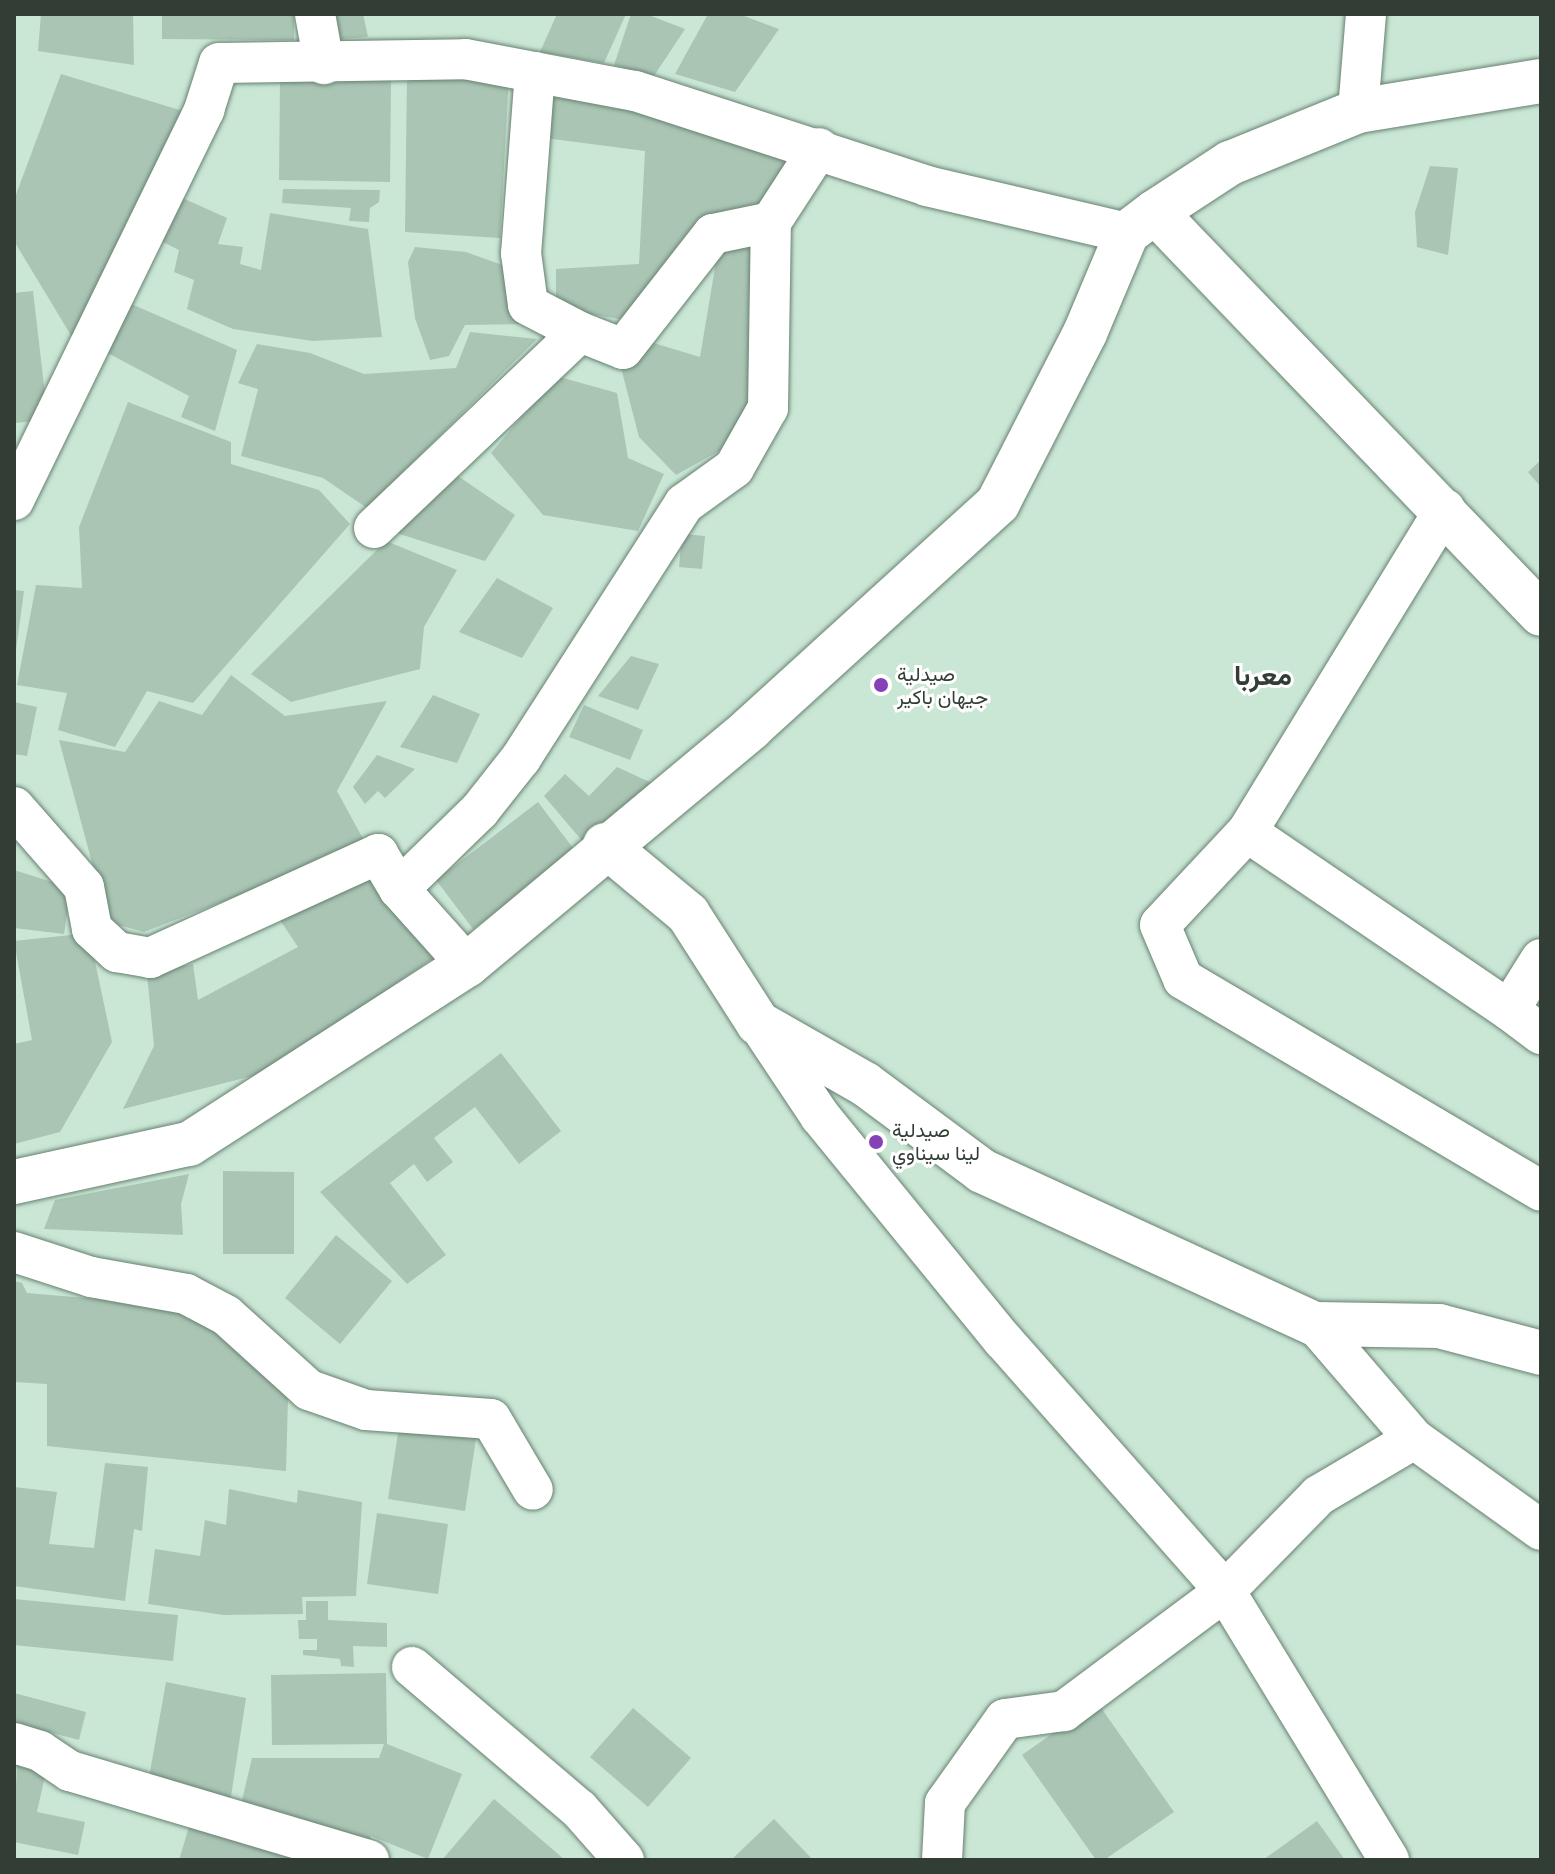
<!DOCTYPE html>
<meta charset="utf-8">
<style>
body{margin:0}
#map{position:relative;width:1555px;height:1874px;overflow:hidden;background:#cae6d5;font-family:Roboto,Vazirmatn,sans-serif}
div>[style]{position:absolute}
.building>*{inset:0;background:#aac5b4}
.roads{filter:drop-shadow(0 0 2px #688171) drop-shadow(0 0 2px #688171)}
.minor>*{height:40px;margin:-20px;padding:0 20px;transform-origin:20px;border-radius:20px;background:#fff}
.tertiary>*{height:44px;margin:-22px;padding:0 22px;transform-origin:22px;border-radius:22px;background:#fff}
.secondary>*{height:44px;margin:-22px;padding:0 22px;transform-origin:22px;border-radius:22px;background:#fff}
.dots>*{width:22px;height:22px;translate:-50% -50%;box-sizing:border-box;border:4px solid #fff;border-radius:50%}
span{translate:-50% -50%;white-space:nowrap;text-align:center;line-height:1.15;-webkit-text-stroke:6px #fff;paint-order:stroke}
.poi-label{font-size:20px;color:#323d36}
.left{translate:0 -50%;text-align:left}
.district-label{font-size:28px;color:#323d36;font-weight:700}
.frame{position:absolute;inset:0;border:16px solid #323d36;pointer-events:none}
</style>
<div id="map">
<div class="building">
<div style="clip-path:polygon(41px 14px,133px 14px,134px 65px,38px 51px)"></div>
<div style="clip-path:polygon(162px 14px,294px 14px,294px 40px,162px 39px)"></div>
<div style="clip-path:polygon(325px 14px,363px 14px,368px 37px,326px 40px)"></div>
<div style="clip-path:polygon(557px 14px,626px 14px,604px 63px,540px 52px)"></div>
<div style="clip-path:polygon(631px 14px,646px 14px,685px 29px,654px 76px,614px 65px)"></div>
<div style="clip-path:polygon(708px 14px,739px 14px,779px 29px,735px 92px,675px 74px)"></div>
<div style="clip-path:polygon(61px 74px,183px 111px,72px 337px,14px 241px,14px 200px)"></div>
<div style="clip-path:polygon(407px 74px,509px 77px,500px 238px,405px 232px)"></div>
<div style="clip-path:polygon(391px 79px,390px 182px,279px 180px,280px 80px)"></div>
<div style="clip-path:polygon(548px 85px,797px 147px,763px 212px,630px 321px,556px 308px,556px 269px,639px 264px,645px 151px,545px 138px)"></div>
<div style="clip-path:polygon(1430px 166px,1458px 168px,1448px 255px,1417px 247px,1415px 212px)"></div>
<div style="clip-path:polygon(283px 189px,380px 190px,379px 202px,370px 208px,369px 222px,349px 221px,351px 208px,282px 203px)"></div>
<div style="clip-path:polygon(178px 196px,227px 218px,218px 244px,243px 247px,240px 264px,261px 270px,270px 213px,368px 229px,382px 337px,313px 341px,233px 329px,187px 309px,194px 280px,174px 272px,179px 250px,161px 241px)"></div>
<div style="clip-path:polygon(770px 231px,761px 372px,735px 442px,676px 475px,639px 437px,620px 364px,647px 341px,700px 357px,720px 238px)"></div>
<div style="clip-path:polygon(415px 247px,466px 252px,522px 272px,519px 324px,465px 325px,449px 356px,430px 360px,415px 318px,408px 262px)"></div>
<div style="clip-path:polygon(33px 291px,48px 420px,14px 423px,14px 293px)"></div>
<div style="clip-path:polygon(129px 303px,237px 350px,215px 431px,181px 417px,189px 396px,100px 349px)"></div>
<div style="clip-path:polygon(470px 332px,537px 339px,367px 508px,323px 478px,241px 456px,258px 389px,238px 383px,257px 344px,310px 353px,364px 374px,456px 368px)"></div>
<div style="clip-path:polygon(556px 376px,617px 393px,628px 458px,664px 474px,638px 531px,543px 515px,491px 453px)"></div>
<div style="clip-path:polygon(128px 402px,231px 442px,231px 464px,319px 490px,350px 524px,193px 703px,147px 691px,115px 747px,58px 730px,67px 693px,17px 685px,36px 585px,82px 588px,79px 527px)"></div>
<div style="clip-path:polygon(1541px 460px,1541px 487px,1528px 472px)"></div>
<div style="clip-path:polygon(455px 474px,515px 515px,485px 561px,393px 532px)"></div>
<div style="clip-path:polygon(682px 534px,705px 536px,702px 569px,679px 567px)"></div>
<div style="clip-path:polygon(386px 541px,457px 570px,424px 627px,420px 669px,291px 702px,251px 674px)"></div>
<div style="clip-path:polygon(497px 578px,553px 608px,522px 658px,459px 632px)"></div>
<div style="clip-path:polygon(14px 590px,24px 591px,16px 650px,14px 650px)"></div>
<div style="clip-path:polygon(631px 656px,659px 664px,638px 710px,598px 696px)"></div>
<div style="clip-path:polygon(231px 675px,285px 716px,387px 701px,337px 791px,367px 846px,144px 932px,108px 922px,59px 740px,125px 752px,159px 701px,202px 715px)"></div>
<div style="clip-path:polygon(433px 695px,480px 714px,457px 763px,400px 747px)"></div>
<div style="clip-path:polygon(14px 702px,37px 707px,27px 756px,14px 754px)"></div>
<div style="clip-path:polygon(584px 705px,643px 730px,630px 760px,569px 737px)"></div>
<div style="clip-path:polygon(377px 755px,415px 769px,385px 798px,378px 791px,365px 804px,353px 787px)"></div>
<div style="clip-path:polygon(617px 767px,654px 784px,584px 843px,544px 796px,565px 774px,589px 796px)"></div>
<div style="clip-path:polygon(538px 802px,576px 852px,473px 929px,436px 880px)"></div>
<div style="clip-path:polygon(377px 868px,436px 956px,268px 1072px,123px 1109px,154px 1046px,147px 974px,193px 964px,198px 1000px,298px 947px,278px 917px)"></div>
<div style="clip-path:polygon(14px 870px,71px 888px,64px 934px,14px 928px)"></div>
<div style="clip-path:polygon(89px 933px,112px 1042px,60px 1132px,14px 1144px,14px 1044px,32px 1040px,14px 941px)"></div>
<div style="clip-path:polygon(501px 1053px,561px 1131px,519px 1164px,475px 1107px,434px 1138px,453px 1162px,427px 1182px,414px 1164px,390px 1183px,446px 1255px,407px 1284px,320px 1192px)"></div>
<div style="clip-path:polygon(223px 1171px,294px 1172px,294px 1254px,223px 1254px)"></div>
<div style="clip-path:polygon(189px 1174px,181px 1204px,183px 1235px,44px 1229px,55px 1200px)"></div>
<div style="clip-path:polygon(336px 1235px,392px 1281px,340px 1344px,285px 1298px)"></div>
<div style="clip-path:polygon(14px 1281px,22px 1283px,27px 1293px,192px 1307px,288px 1398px,286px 1471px,47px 1446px,47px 1384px,14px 1382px)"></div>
<div style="clip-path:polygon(400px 1420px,477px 1432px,465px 1511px,388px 1499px)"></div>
<div style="clip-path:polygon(105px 1463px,148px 1467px,142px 1531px,134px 1529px,125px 1601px,14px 1586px,14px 1487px,57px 1492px,49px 1544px,94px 1548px)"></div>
<div style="clip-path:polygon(229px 1489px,297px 1503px,298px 1490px,362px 1502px,356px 1596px,302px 1597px,303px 1614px,224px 1615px,148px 1604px,155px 1549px,200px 1556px,205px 1520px,226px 1525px)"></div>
<div style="clip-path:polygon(377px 1513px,448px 1524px,438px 1594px,367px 1584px)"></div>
<div style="clip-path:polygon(14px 1599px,178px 1615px,173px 1661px,14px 1645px)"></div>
<div style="clip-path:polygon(306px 1601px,328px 1601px,328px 1620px,387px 1623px,387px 1647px,353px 1646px,354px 1667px,341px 1666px,340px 1659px,303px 1655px,303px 1650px,317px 1650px,317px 1639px,299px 1639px,298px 1620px,306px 1620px)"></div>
<div style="clip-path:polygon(386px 1673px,387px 1744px,462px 1774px,428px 1859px,371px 1836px,369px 1843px,240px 1809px,252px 1758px,379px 1758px,384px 1744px,272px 1745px,271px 1675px)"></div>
<div style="clip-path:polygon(166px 1682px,246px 1698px,230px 1803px,148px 1783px)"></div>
<div style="clip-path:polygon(14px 1693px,86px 1712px,79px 1740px,14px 1723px)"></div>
<div style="clip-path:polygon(1097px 1702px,1174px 1812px,1104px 1860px,1096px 1860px,1022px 1755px)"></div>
<div style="clip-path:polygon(633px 1708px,691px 1758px,648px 1807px,590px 1757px)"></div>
<div style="clip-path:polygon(17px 1761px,47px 1767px,37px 1812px,85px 1822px,78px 1855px,14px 1842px)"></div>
<div style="clip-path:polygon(494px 1799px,565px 1860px,442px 1860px)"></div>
<div style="clip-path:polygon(192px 1817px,320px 1860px,179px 1860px)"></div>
<div style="clip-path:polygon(774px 1819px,813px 1860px,731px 1860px)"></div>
<div style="clip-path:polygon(1317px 1821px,1345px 1860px,1263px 1860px)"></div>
</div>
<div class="roads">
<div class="minor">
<div style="left:315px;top:14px;width:51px;rotate:79.8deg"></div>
<div style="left:535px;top:72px;width:182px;rotate:94.4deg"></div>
<div style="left:521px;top:253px;width:52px;rotate:82.3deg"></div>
<div style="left:528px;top:305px;width:59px;rotate:27.4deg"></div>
<div style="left:1358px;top:111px;width:97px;rotate:-85.3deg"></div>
<div style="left:14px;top:500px;width:434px;rotate:-64deg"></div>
<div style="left:204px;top:110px;width:49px;rotate:-72.3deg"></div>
<div style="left:219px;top:63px;width:246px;rotate:-0.9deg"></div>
<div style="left:465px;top:59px;width:173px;rotate:10.7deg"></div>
<div style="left:635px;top:91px;width:307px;rotate:18deg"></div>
<div style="left:927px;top:186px;width:205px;rotate:13.2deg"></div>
<div style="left:1445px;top:509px;width:379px;rotate:121.5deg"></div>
<div style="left:1247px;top:832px;width:127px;rotate:133.1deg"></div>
<div style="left:1160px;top:925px;width:59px;rotate:66.9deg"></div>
<div style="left:1183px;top:979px;width:416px;rotate:30.6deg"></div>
<div style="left:374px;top:528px;width:284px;rotate:-43.6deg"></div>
<div style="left:580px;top:332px;width:46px;rotate:21.6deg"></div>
<div style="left:623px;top:349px;width:146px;rotate:-52deg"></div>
<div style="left:713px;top:234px;width:59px;rotate:-11.7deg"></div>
<div style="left:771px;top:222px;width:88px;rotate:-57deg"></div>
<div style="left:14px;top:807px;width:106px;rotate:48.8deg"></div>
<div style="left:84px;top:887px;width:43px;rotate:79.2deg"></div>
<div style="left:92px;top:929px;width:34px;rotate:43deg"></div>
<div style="left:117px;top:952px;width:34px;rotate:10deg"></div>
<div style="left:150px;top:958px;width:251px;rotate:-24.5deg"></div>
<div style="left:378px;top:854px;width:41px;rotate:59deg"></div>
<div style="left:399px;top:889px;width:102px;rotate:48.2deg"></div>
<div style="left:1247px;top:832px;width:317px;rotate:34.2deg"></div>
<div style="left:399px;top:889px;width:113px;rotate:-44.3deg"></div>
<div style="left:480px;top:810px;width:66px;rotate:-51.7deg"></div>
<div style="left:521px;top:758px;width:302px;rotate:-57.3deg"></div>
<div style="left:684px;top:504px;width:62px;rotate:-35.8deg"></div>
<div style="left:734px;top:468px;width:69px;rotate:-60.5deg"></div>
<div style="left:768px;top:408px;width:186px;rotate:-89.1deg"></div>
<div style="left:1541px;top:959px;width:60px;rotate:122.1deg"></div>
<div style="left:1509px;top:1010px;width:40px;rotate:37deg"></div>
<div style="left:758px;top:1023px;width:112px;rotate:56.3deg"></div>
<div style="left:820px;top:1116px;width:289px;rotate:50.8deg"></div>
<div style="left:1003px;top:1340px;width:335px;rotate:48.5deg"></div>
<div style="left:1225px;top:1591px;width:315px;rotate:58.6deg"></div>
<div style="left:14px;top:1252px;width:81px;rotate:18deg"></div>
<div style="left:91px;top:1277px;width:97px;rotate:10.1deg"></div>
<div style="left:186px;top:1294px;width:45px;rotate:27.7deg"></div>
<div style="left:226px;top:1315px;width:112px;rotate:42.1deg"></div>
<div style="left:309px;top:1390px;width:60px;rotate:19.3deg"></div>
<div style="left:366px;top:1410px;width:125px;rotate:4.1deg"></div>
<div style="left:491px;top:1419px;width:82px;rotate:59.4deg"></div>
<div style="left:1315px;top:1324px;width:152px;rotate:49.3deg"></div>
<div style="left:1414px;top:1439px;width:156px;rotate:35.6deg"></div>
<div style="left:412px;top:1667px;width:219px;rotate:40.4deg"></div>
<div style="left:579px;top:1809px;width:68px;rotate:48.6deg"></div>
<div style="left:14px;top:1743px;width:27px;rotate:17deg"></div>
<div style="left:40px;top:1751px;width:36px;rotate:34deg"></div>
<div style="left:70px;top:1771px;width:312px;rotate:16.6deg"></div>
<div style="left:942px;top:1860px;width:57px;rotate:-87deg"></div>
<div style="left:945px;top:1803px;width:103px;rotate:-54.5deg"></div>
<div style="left:1005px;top:1719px;width:60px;rotate:-7.7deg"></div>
<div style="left:1064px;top:1711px;width:201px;rotate:-36.7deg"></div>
<div style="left:1225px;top:1591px;width:134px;rotate:-45.6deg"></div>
<div style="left:1319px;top:1495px;width:110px;rotate:-30.5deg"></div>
</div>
<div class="tertiary">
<div style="left:1155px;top:212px;width:557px;rotate:46.16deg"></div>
<div style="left:605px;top:845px;width:108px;rotate:39.7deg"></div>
<div style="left:688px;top:914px;width:130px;rotate:57.3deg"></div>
<div style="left:758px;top:1023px;width:123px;rotate:29.7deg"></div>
<div style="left:865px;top:1084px;width:146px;rotate:36.6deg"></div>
<div style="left:982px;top:1171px;width:366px;rotate:24.7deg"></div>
<div style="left:1315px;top:1324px;width:124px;rotate:0.9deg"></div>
<div style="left:1439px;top:1326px;width:106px;rotate:14.8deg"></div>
</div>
<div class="secondary">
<div style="left:14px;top:1182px;width:179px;rotate:-12.3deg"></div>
<div style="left:189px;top:1144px;width:331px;rotate:-32.8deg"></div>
<div style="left:467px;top:965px;width:370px;rotate:-39.8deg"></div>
<div style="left:751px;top:728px;width:334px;rotate:-42.3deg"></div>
<div style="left:998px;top:503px;width:191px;rotate:-62.9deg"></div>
<div style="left:1085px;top:333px;width:108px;rotate:-67.2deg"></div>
<div style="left:1127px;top:233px;width:35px;rotate:-37deg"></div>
<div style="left:1155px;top:212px;width:90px;rotate:-33.2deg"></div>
<div style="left:1230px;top:163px;width:138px;rotate:-22.1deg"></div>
<div style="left:1358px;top:111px;width:185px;rotate:-9.3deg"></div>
</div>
</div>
<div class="dots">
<div style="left:881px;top:685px;background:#8541b6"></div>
<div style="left:876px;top:1142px;background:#8541b6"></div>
</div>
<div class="poi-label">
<span class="left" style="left:897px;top:686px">صيدلية<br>جيهان باكير</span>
<span class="left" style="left:892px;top:1142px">صيدلية<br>لينا سيناوي</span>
</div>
<div class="district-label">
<span style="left:1263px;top:676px">معربا</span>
</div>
<div class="frame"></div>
</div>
